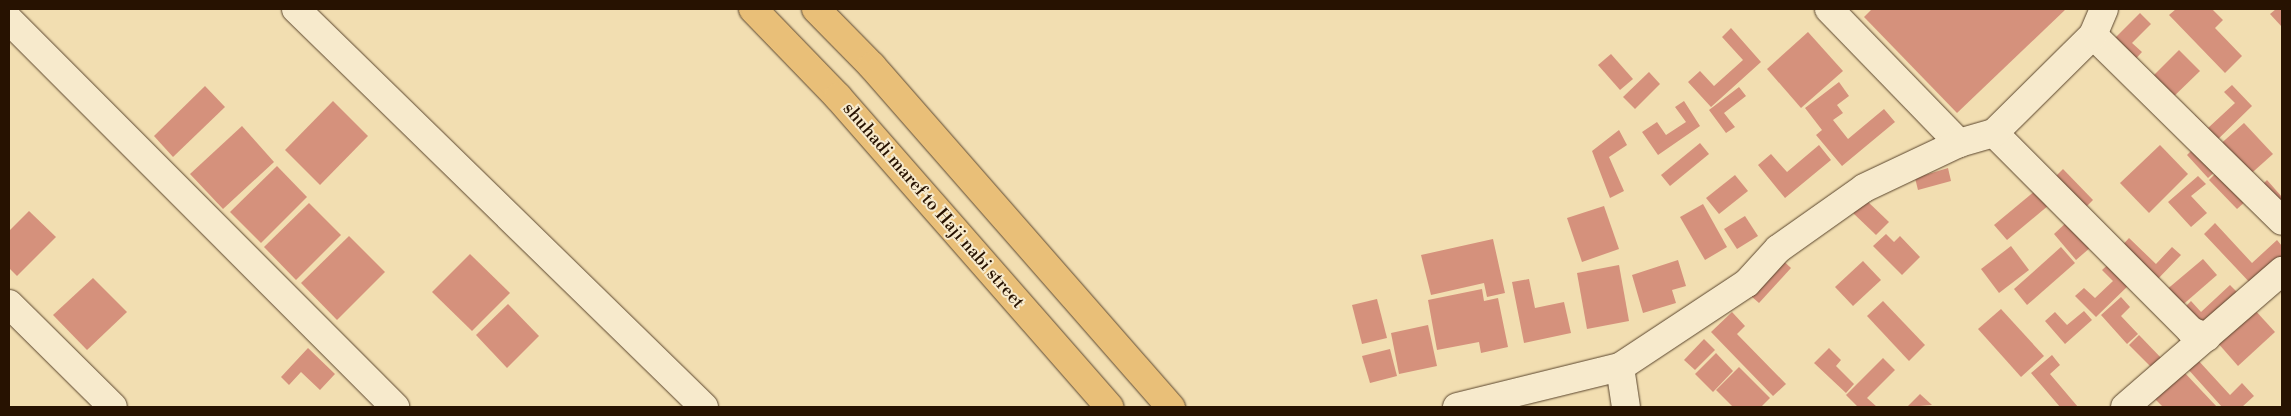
<!DOCTYPE html>
<style>
body{margin:0}
#map{position:relative;width:2291px;height:416px;overflow:hidden;background:#f2deb1;font-family:"Libre Bodoni",serif}
div>[style]{position:absolute}
.building>*{inset:0;background:#d5917c}
.roads{filter:drop-shadow(0 0 1px #5a452d) drop-shadow(0 0 1px #5a452d)}
.minor>*{height:28px;margin:-14px;padding:0 14px;transform-origin:14px;border-radius:14px;background:#f7eacc}
.major>*{height:28px;margin:-14px;padding:0 14px;transform-origin:14px;border-radius:14px;background:#e9bf78}
span{translate:-50% -50%;white-space:nowrap;text-align:center;line-height:1.15;-webkit-text-stroke:4px #f7eacc;paint-order:stroke}
.street-label{font-size:18px;color:#271201}
.frame{position:absolute;inset:0;border:10px solid #271201;pointer-events:none}
</style>
<div id="map">
<div class="building">
<div style="clip-path:polygon(1872px 9px,2066px 9px,1957px 113px,1864px 17px)"></div>
<div style="clip-path:polygon(2176px 9px,2212px 9px,2223px 20px,2215px 28px,2242px 56px,2225px 73px,2169px 15px)"></div>
<div style="clip-path:polygon(2276px 9px,2282px 9px,2282px 27px,2270px 14px)"></div>
<div style="clip-path:polygon(2140px 13px,2151px 24px,2132px 43px,2142px 52px,2129px 66px,2108px 45px)"></div>
<div style="clip-path:polygon(1731px 28px,1761px 62px,1711px 107px,1688px 82px,1700px 71px,1714px 86px,1743px 60px,1722px 37px)"></div>
<div style="clip-path:polygon(1808px 32px,1843px 71px,1801px 108px,1767px 69px)"></div>
<div style="clip-path:polygon(2179px 50px,2200px 71px,2168px 102px,2148px 81px)"></div>
<div style="clip-path:polygon(1611px 54px,1633px 79px,1620px 90px,1598px 65px)"></div>
<div style="clip-path:polygon(1649px 72px,1660px 84px,1635px 109px,1623px 97px)"></div>
<div style="clip-path:polygon(1839px 82px,1849px 96px,1837px 105px,1843px 113px,1833px 120px,1848px 139px,1884px 109px,1895px 122px,1842px 166px,1816px 135px,1822px 130px,1805px 108px)"></div>
<div style="clip-path:polygon(2232px 85px,2252px 106px,2211px 146px,2187px 122px,2195px 115px,2208px 128px,2235px 103px,2224px 92px)"></div>
<div style="clip-path:polygon(205px 86px,225px 107px,173px 157px,154px 136px)"></div>
<div style="clip-path:polygon(1739px 87px,1746px 96px,1724px 113px,1735px 127px,1726px 133px,1709px 110px)"></div>
<div style="clip-path:polygon(333px 101px,368px 136px,320px 185px,285px 150px)"></div>
<div style="clip-path:polygon(1684px 101px,1700px 126px,1658px 155px,1642px 132px,1657px 122px,1666px 135px,1686px 122px,1675px 107px)"></div>
<div style="clip-path:polygon(2244px 123px,2273px 154px,2245px 179px,2216px 148px)"></div>
<div style="clip-path:polygon(242px 126px,274px 162px,223px 209px,190px 174px)"></div>
<div style="clip-path:polygon(1619px 130px,1627px 145px,1609px 157px,1624px 191px,1610px 198px,1592px 151px)"></div>
<div style="clip-path:polygon(1700px 143px,1709px 154px,1670px 186px,1661px 175px)"></div>
<div style="clip-path:polygon(1819px 145px,1831px 160px,1785px 198px,1758px 165px,1771px 154px,1787px 172px)"></div>
<div style="clip-path:polygon(2160px 145px,2188px 174px,2149px 213px,2120px 183px)"></div>
<div style="clip-path:polygon(2195px 147px,2217px 170px,2208px 178px,2187px 155px)"></div>
<div style="clip-path:polygon(277px 166px,307px 197px,261px 243px,230px 212px)"></div>
<div style="clip-path:polygon(1948px 168px,1951px 181px,1918px 190px,1915px 178px)"></div>
<div style="clip-path:polygon(2063px 169px,2093px 200px,2084px 209px,2054px 178px)"></div>
<div style="clip-path:polygon(2219px 170px,2247px 200px,2237px 209px,2209px 180px)"></div>
<div style="clip-path:polygon(1735px 175px,1748px 191px,1719px 214px,1706px 198px)"></div>
<div style="clip-path:polygon(2198px 176px,2206px 184px,2191px 196px,2207px 213px,2191px 227px,2168px 202px)"></div>
<div style="clip-path:polygon(2267px 180px,2282px 197px,2282px 218px,2257px 190px)"></div>
<div style="clip-path:polygon(2036px 190px,2049px 205px,2007px 240px,1994px 225px)"></div>
<div style="clip-path:polygon(1865px 199px,1889px 222px,1876px 235px,1852px 212px)"></div>
<div style="clip-path:polygon(309px 203px,341px 235px,296px 280px,264px 247px)"></div>
<div style="clip-path:polygon(1703px 204px,1727px 247px,1705px 260px,1680px 217px)"></div>
<div style="clip-path:polygon(1604px 206px,1619px 249px,1582px 262px,1567px 218px)"></div>
<div style="clip-path:polygon(29px 211px,56px 237px,17px 276px,9px 268px,9px 231px)"></div>
<div style="clip-path:polygon(1745px 216px,1758px 236px,1737px 249px,1724px 229px)"></div>
<div style="clip-path:polygon(2068px 221px,2091px 247px,2076px 260px,2054px 234px)"></div>
<div style="clip-path:polygon(2215px 223px,2252px 263px,2277px 240px,2282px 246px,2282px 259px,2253px 286px,2204px 234px)"></div>
<div style="clip-path:polygon(1886px 234px,1894px 242px,1900px 236px,1920px 257px,1902px 275px,1873px 246px)"></div>
<div style="clip-path:polygon(349px 236px,385px 272px,337px 320px,301px 283px)"></div>
<div style="clip-path:polygon(2129px 238px,2156px 264px,2172px 247px,2181px 255px,2154px 283px,2119px 249px)"></div>
<div style="clip-path:polygon(1493px 239px,1505px 293px,1487px 297px,1484px 283px,1431px 295px,1421px 255px)"></div>
<div style="clip-path:polygon(2011px 246px,2029px 270px,1999px 293px,1981px 269px)"></div>
<div style="clip-path:polygon(2061px 247px,2075px 263px,2027px 305px,2014px 289px)"></div>
<div style="clip-path:polygon(470px 254px,510px 293px,472px 331px,432px 292px)"></div>
<div style="clip-path:polygon(1777px 255px,1791px 268px,1759px 303px,1744px 290px)"></div>
<div style="clip-path:polygon(2203px 259px,2217px 275px,2179px 308px,2165px 291px)"></div>
<div style="clip-path:polygon(1678px 260px,1686px 286px,1672px 290px,1676px 303px,1643px 313px,1632px 275px)"></div>
<div style="clip-path:polygon(1863px 261px,1881px 280px,1853px 306px,1835px 287px)"></div>
<div style="clip-path:polygon(2111px 262px,2131px 283px,2096px 317px,2075px 296px,2084px 288px,2095px 298px,2113px 281px,2102px 270px)"></div>
<div style="clip-path:polygon(1619px 265px,1629px 321px,1587px 329px,1577px 273px)"></div>
<div style="clip-path:polygon(93px 278px,127px 312px,87px 350px,53px 315px)"></div>
<div style="clip-path:polygon(1529px 279px,1535px 308px,1564px 302px,1571px 333px,1524px 343px,1512px 282px)"></div>
<div style="clip-path:polygon(2230px 285px,2241px 296px,2205px 330px,2184px 308px,2191px 301px,2201px 312px)"></div>
<div style="clip-path:polygon(1482px 289px,1484px 301px,1498px 298px,1508px 347px,1481px 353px,1479px 342px,1437px 350px,1428px 300px)"></div>
<div style="clip-path:polygon(2121px 297px,2130px 307px,2121px 316px,2138px 334px,2127px 344px,2101px 315px)"></div>
<div style="clip-path:polygon(1377px 299px,1387px 338px,1362px 344px,1352px 305px)"></div>
<div style="clip-path:polygon(1883px 301px,1925px 345px,1909px 361px,1867px 316px)"></div>
<div style="clip-path:polygon(508px 304px,539px 336px,507px 368px,476px 335px)"></div>
<div style="clip-path:polygon(2001px 309px,2044px 356px,2021px 377px,1978px 329px)"></div>
<div style="clip-path:polygon(2254px 309px,2275px 332px,2238px 366px,2217px 342px)"></div>
<div style="clip-path:polygon(2084px 311px,2092px 320px,2065px 344px,2045px 321px,2055px 312px,2067px 325px)"></div>
<div style="clip-path:polygon(1732px 312px,1745px 326px,1737px 334px,1786px 384px,1773px 396px,1711px 332px)"></div>
<div style="clip-path:polygon(1428px 325px,1437px 366px,1399px 374px,1391px 333px)"></div>
<div style="clip-path:polygon(2139px 335px,2165px 362px,2155px 371px,2129px 345px)"></div>
<div style="clip-path:polygon(1704px 339px,1715px 350px,1695px 370px,1684px 360px)"></div>
<div style="clip-path:polygon(308px 348px,335px 374px,320px 390px,301px 372px,289px 385px,281px 377px)"></div>
<div style="clip-path:polygon(1829px 348px,1841px 360px,1836px 366px,1854px 384px,1846px 393px,1814px 363px)"></div>
<div style="clip-path:polygon(1390px 349px,1397px 376px,1370px 383px,1362px 356px)"></div>
<div style="clip-path:polygon(1716px 353px,1733px 371px,1713px 392px,1695px 374px)"></div>
<div style="clip-path:polygon(2052px 355px,2060px 365px,2050px 374px,2078px 407px,2060px 407px,2031px 373px)"></div>
<div style="clip-path:polygon(1883px 358px,1895px 370px,1867px 398px,1877px 407px,1858px 407px,1846px 395px)"></div>
<div style="clip-path:polygon(2197px 359px,2230px 395px,2242px 383px,2254px 396px,2242px 407px,2222px 407px,2187px 368px)"></div>
<div style="clip-path:polygon(1739px 367px,1770px 398px,1761px 407px,1733px 407px,1716px 390px)"></div>
<div style="clip-path:polygon(2183px 371px,2217px 407px,2163px 407px,2154px 398px)"></div>
<div style="clip-path:polygon(1920px 394px,1932px 405px,1907px 407px)"></div>
</div>
<div class="roads">
<div class="minor">
<div style="left:296px;top:9px;width:570px;rotate:44.29deg"></div>
<div style="left:1829px;top:9px;width:187px;rotate:45.9deg"></div>
<div style="left:9px;top:20px;width:547px;rotate:45.07deg"></div>
<div style="left:2093px;top:35px;width:265px;rotate:44.5deg"></div>
<div style="left:1994px;top:133px;width:279px;rotate:45.1deg"></div>
<div style="left:2191px;top:331px;width:17px;rotate:21deg"></div>
<div style="left:9px;top:304px;width:146px;rotate:44.7deg"></div>
<div style="left:1620px;top:367px;width:40px;rotate:81.5deg"></div>
<div style="left:1457px;top:407px;width:168px;rotate:-13.8deg"></div>
<div style="left:1620px;top:367px;width:152px;rotate:-33.5deg"></div>
<div style="left:1747px;top:283px;width:46px;rotate:-47.6deg"></div>
<div style="left:1778px;top:249px;width:105px;rotate:-35.3deg"></div>
<div style="left:1864px;top:188px;width:105px;rotate:-25.3deg"></div>
<div style="left:1959px;top:143px;width:36px;rotate:-16deg"></div>
<div style="left:1994px;top:133px;width:139px;rotate:-44.7deg"></div>
<div style="left:2093px;top:35px;width:28px;rotate:-67deg"></div>
<div style="left:2125px;top:407px;width:208px;rotate:-40.9deg"></div>
</div>
<div class="major">
<div style="left:753px;top:9px;width:122px;rotate:46deg"></div>
<div style="left:838px;top:97px;width:412px;rotate:48.8deg"></div>
<div style="left:816px;top:9px;width:80px;rotate:45.5deg"></div>
<div style="left:872px;top:66px;width:454px;rotate:48.8deg"></div>
</div>
</div>
<div class="street-label">
<span style="left:933px;top:206px;rotate:49deg">shuhadi maref to Haji nabi street</span>
</div>
<div class="frame"></div>
</div>
